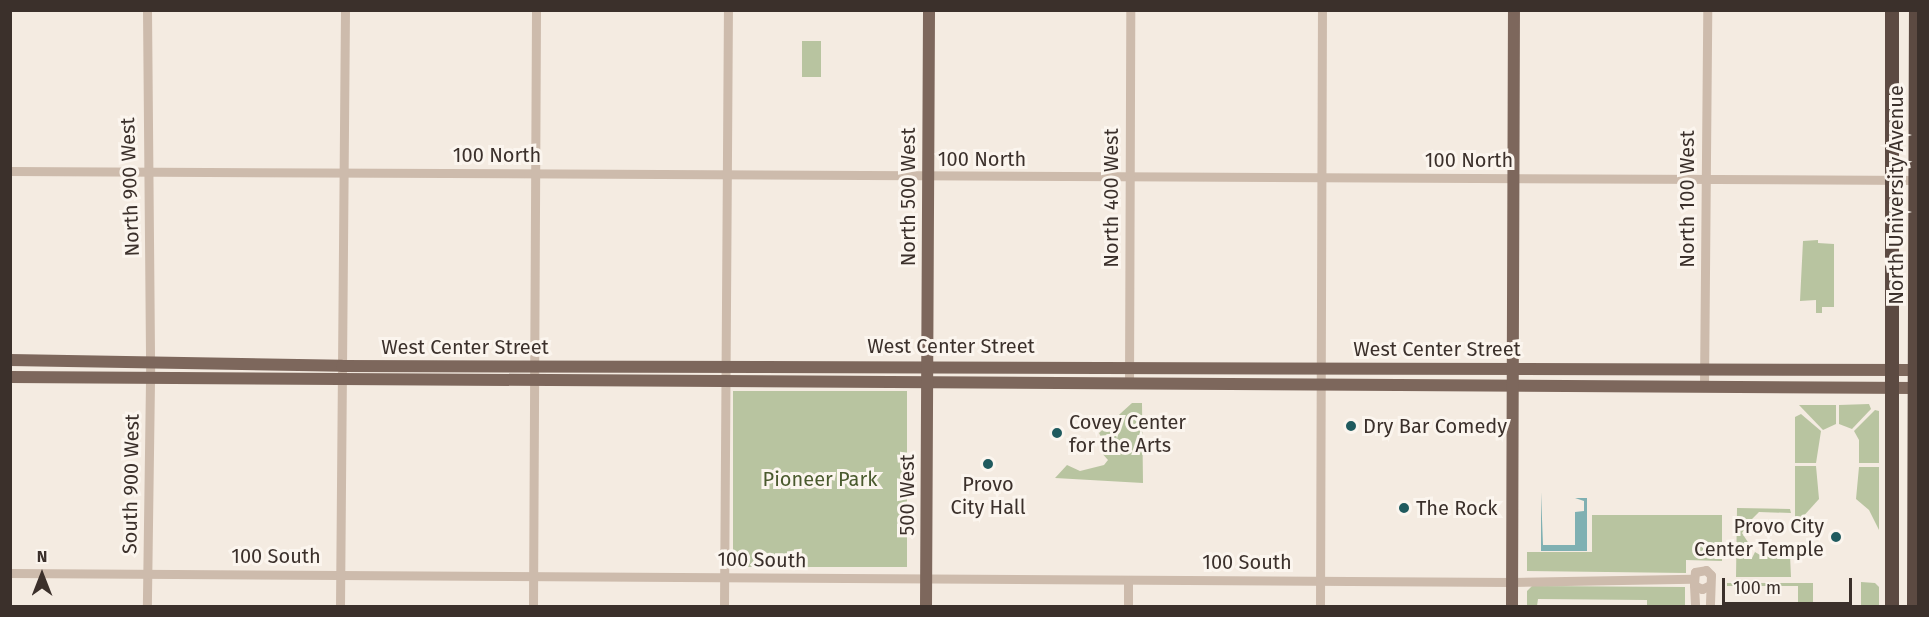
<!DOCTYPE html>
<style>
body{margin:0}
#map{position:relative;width:1929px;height:617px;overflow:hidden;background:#f4ebe1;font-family:"Fira Sans",sans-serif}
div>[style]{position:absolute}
.green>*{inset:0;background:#b8c4a0}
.water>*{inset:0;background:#7fb0b2}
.minor>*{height:9px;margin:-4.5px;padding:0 4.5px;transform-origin:4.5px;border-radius:4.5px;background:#cdbbac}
.major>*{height:12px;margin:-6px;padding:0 6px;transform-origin:6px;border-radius:6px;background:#7d675c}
.highway>*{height:14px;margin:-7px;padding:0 7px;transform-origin:7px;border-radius:7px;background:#5c4a42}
.dots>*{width:16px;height:16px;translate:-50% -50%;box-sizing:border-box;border:3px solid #fbf5ee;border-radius:50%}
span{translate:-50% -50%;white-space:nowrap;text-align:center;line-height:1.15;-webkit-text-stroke:6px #fbf5ee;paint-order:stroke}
.street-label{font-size:20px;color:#3b302b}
.poi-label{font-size:20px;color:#3b302b}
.left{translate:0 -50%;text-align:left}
.right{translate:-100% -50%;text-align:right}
.park-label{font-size:20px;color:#4a5a2e}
.frame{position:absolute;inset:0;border:12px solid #3b302b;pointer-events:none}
.north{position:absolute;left:12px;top:545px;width:60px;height:60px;-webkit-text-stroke:4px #fbf5ee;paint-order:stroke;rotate:0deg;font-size:16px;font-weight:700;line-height:24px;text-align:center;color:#3b302b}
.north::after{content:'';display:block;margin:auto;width:21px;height:27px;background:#3b302b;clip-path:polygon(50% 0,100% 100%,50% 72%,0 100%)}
.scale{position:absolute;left:1722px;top:578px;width:130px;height:27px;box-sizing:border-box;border:3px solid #3b302b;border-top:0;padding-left:8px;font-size:18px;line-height:21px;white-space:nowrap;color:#3b302b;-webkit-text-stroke:4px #fbf5ee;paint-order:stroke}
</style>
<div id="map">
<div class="green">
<div style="clip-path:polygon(802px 41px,821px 41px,821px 77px,802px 77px)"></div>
<div style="clip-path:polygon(1818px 240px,1818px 243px,1834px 244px,1834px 307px,1822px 307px,1822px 313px,1816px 313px,1816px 300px,1800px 301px,1803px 241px)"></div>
<div style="clip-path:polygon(733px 391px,907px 391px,907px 567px,733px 567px)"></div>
<div style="clip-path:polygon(1132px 403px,1142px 403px,1143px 483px,1055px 478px,1067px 465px,1080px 471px,1104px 465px,1108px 460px,1100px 451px,1103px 441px,1099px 433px)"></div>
<div style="clip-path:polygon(1869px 404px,1871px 409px,1852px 429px,1839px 424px,1839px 405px)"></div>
<div style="clip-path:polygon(1799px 405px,1836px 405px,1836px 424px,1823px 430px)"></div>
<div style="clip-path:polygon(1875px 410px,1879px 411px,1879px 463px,1859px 463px,1859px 440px,1854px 431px)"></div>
<div style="clip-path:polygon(1801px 414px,1821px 431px,1816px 463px,1795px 463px,1795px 417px)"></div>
<div style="clip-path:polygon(1795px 466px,1816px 466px,1819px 499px,1800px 520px,1795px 520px)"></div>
<div style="clip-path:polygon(1859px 467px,1879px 467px,1879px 530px,1869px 510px,1856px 499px)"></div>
<div style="clip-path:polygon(1737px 508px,1790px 509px,1791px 513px,1759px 512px,1752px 519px,1742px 533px,1753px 550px,1742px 551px,1741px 557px,1752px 558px,1755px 552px,1760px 555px,1790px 555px,1791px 577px,1736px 577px)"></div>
<div style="clip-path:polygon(1592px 515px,1722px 515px,1722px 561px,1686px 560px,1686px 573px,1527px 571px,1527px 552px,1592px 552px)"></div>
<div style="clip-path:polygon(1861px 582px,1875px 583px,1879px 587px,1879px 606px,1861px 606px)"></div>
<div style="clip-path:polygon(1727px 583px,1813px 583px,1813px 606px,1798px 606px,1798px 586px,1727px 586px)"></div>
<div style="clip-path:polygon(1532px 586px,1685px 587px,1685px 606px,1647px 606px,1647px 600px,1538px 599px,1537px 606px,1527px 606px,1527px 591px)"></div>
</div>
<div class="water">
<div style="clip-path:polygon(1541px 492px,1543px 545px,1575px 545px,1575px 512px,1584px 511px,1584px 501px,1575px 498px,1587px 498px,1587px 551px,1541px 551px)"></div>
</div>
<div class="minor">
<div style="left:147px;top:10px;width:371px;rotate:89.5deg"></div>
<div style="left:150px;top:381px;width:225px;rotate:90.8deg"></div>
<div style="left:10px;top:171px;width:1908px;rotate:0.27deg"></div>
<div style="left:1129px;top:384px;width:374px;rotate:-89.8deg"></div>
<div style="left:1704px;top:387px;width:377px;rotate:-89.5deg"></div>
<div style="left:10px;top:573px;width:1502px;rotate:0.34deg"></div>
<div style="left:1512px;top:582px;width:180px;rotate:-1deg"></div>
<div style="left:1694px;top:585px;width:21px;rotate:87deg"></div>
<div style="left:1710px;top:585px;width:9px;rotate:153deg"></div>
<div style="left:1702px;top:589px;width:9px;rotate:-153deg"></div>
<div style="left:1694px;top:585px;width:13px;rotate:-86deg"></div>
<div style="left:1695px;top:572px;width:11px;rotate:-10deg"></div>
<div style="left:1706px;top:570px;width:7px;rotate:45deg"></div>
<div style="left:1711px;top:575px;width:31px;rotate:92deg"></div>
<div style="left:340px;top:606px;width:596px;rotate:-89.52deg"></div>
<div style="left:533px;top:606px;width:596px;rotate:-89.71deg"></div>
<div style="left:724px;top:606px;width:596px;rotate:-89.62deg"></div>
<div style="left:1128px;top:606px;width:26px;rotate:-90deg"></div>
<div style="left:1320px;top:606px;width:596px;rotate:-89.81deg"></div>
</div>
<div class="major">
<div style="left:10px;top:360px;width:332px;rotate:1deg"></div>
<div style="left:342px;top:366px;width:1573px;rotate:0.15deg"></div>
<div style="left:10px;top:377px;width:1905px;rotate:0.33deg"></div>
<div style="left:926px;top:606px;width:596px;rotate:-89.71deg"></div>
<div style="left:1512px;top:606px;width:596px;rotate:-89.81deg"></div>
</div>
<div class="highway">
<div style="left:1892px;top:606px;width:596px;rotate:-90deg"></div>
<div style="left:1914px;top:606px;width:596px;rotate:-89.81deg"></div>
</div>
<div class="dots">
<div style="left:1351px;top:426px;background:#1f5a5e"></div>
<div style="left:1057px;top:433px;background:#1f5a5e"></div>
<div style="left:988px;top:464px;background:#1f5a5e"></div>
<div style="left:1404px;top:508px;background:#1f5a5e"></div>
<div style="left:1836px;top:537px;background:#1f5a5e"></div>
</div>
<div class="street-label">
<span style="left:497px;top:155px">100 North</span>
<span style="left:982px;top:159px">100 North</span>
<span style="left:1469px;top:160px">100 North</span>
<span style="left:130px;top:187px;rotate:-92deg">North 900 West</span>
<span style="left:1896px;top:195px;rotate:-90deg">North University Avenue</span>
<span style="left:908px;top:197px;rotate:-90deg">North 500 West</span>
<span style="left:1111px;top:198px;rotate:-90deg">North 400 West</span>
<span style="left:1687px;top:199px;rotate:-90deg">North 100 West</span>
<span style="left:951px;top:346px">West Center Street</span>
<span style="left:465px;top:347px">West Center Street</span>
<span style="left:1437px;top:349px">West Center Street</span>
<span style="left:131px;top:484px;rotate:-89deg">South 900 West</span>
<span style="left:907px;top:495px;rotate:-90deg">500 West</span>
<span style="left:276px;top:556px">100 South</span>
<span style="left:762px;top:560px;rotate:1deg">100 South</span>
<span style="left:1247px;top:562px">100 South</span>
</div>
<div class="poi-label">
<span class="left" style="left:1069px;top:434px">Covey Center<br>for the Arts</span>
<span class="left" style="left:1363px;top:426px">Dry Bar Comedy</span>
<span style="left:988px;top:496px">Provo<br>City Hall</span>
<span class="left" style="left:1416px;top:508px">The Rock</span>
<span class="right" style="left:1824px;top:538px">Provo City<br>Center Temple</span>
</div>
<div class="park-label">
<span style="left:820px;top:479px">Pioneer Park</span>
</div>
<div class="frame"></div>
<div class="north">N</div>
<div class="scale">100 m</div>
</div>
